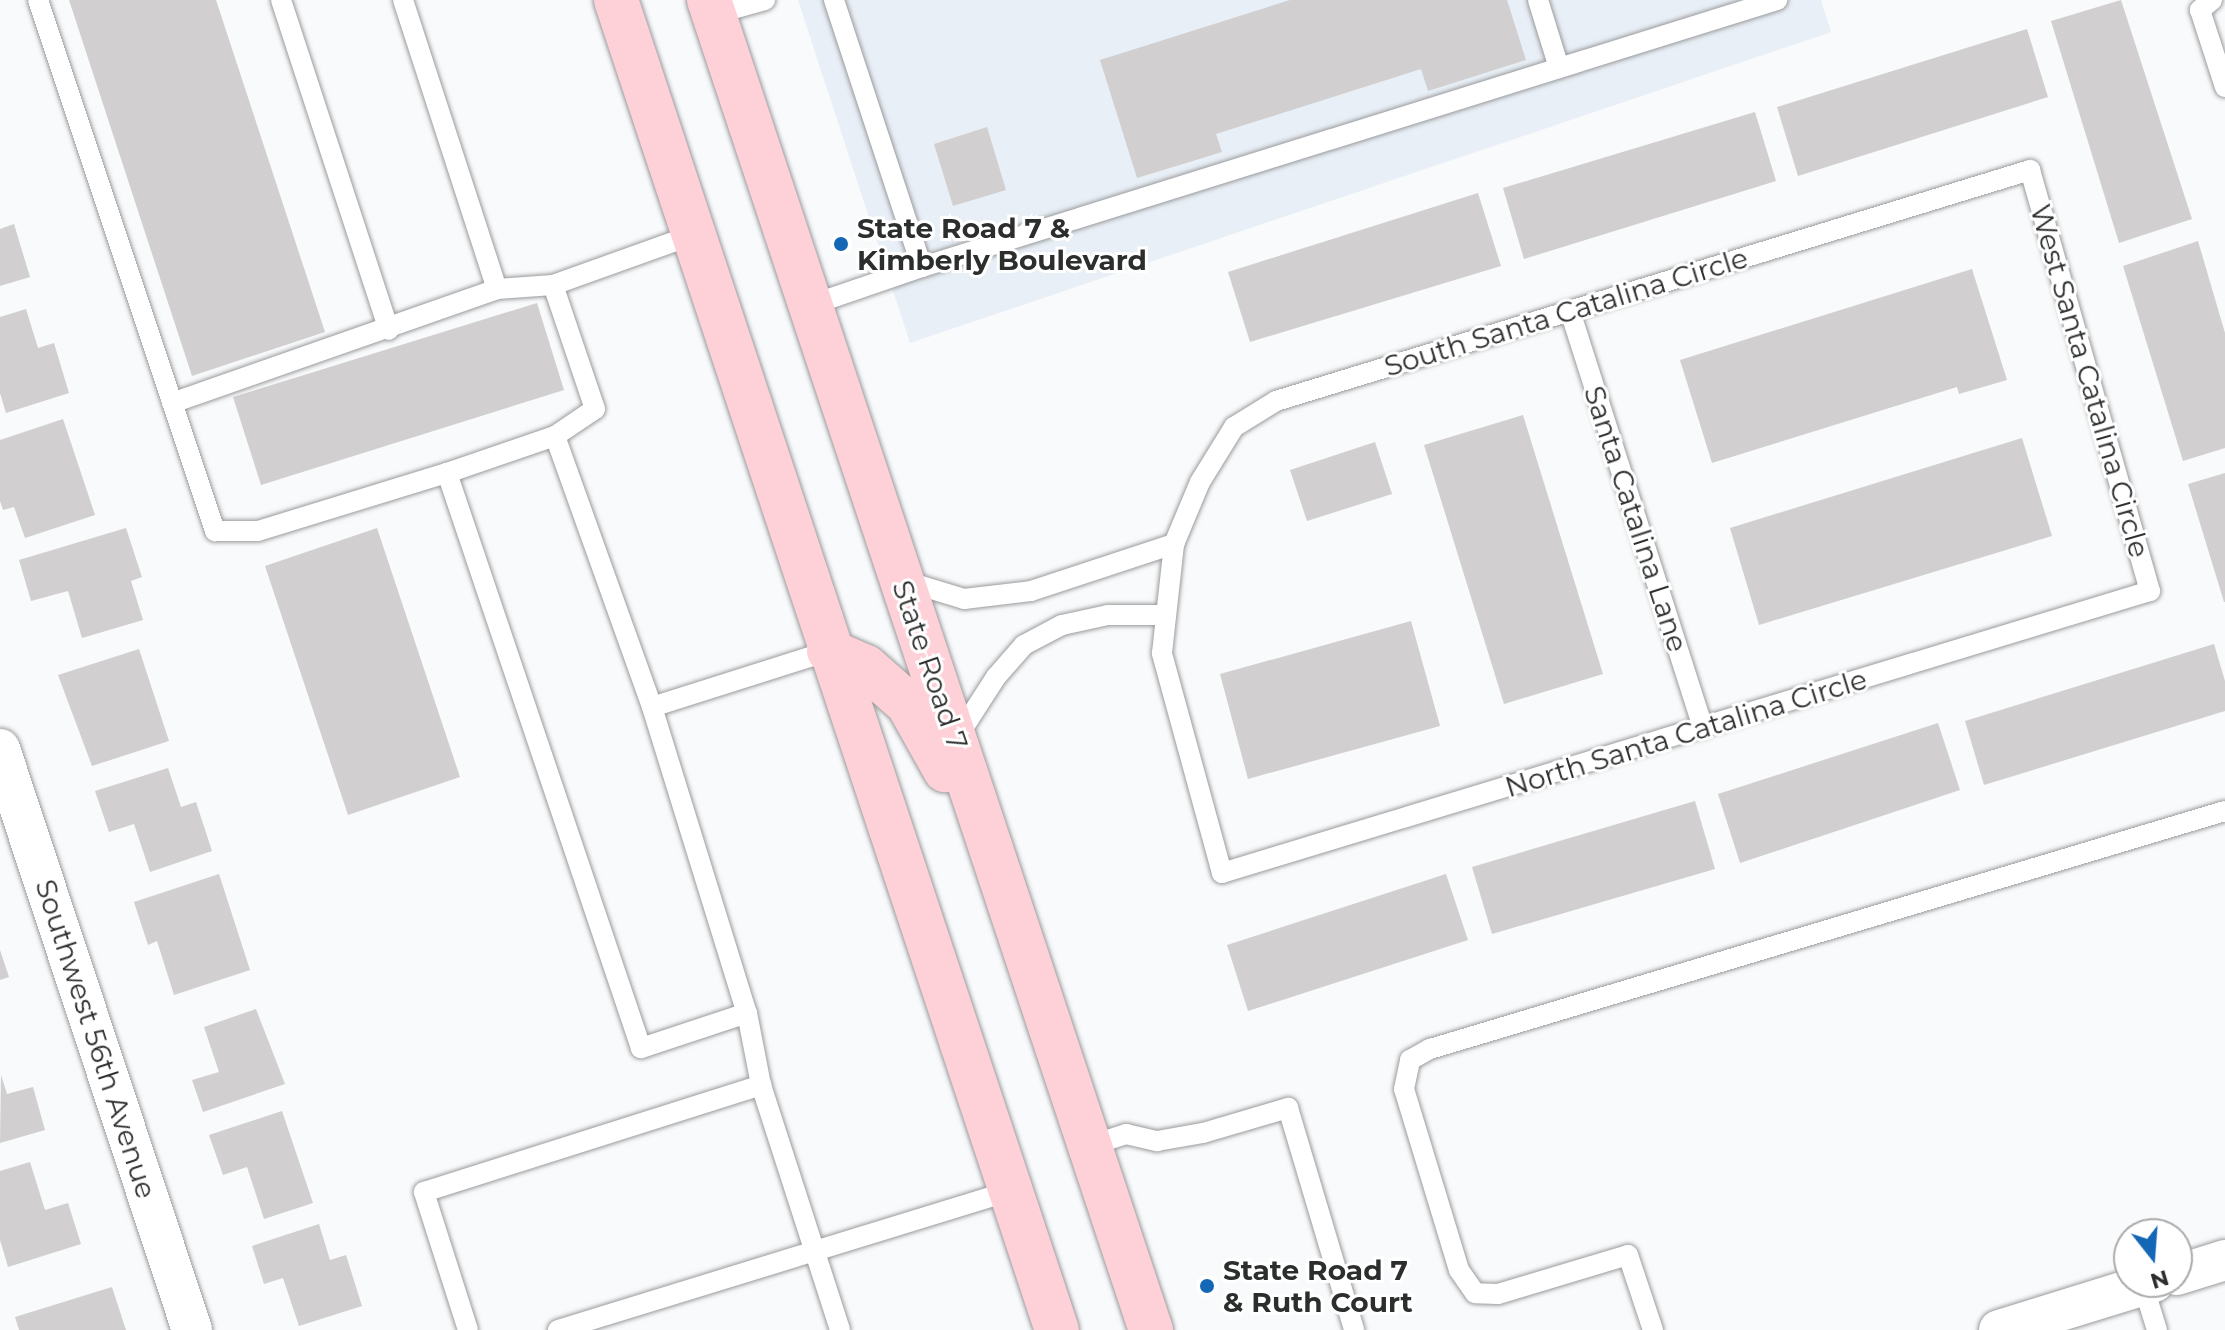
<!DOCTYPE html>
<style>
body{margin:0}
#map{position:relative;width:2225px;height:1330px;overflow:hidden;background:#f9fafb;font-family:Montserrat,sans-serif}
div>[style]{position:absolute}
.built>*{inset:0;background:#e8eff6}
.building>*{inset:0;background:#d1cfcf}
.roads{filter:drop-shadow(0 0 2px #9a9b9d) drop-shadow(0 0 2px #9a9b9d)}
.service>*{height:20px;margin:-10px;padding:0 10px;transform-origin:10px;border-radius:10px;background:#fff}
.minor>*{height:40px;margin:-20px;padding:0 20px;transform-origin:20px;border-radius:20px;background:#fff}
.primary>*{height:44px;margin:-22px;padding:0 22px;transform-origin:22px;border-radius:22px;background:#fed0d7}
.dots>*{width:22px;height:22px;translate:-50% -50%;box-sizing:border-box;border:4px solid #fff;border-radius:50%}
span{translate:-50% -50%;white-space:nowrap;text-align:center;line-height:1.15;-webkit-text-stroke:6px #fff;paint-order:stroke}
.poi-label{font-size:28px;color:#2c2d2d;font-weight:700}
.left{translate:0 -50%;text-align:left}
.street-label{font-size:28px;color:#2c2d2d}
.north{position:absolute;left:2113px;top:1218px;width:80px;height:80px;box-sizing:border-box;background:#fff;border:2px solid #ababab;border-radius:50%;rotate:163deg;font-size:22px;font-weight:700;line-height:32px;text-align:center;color:#2c2d2d}
.north::after{content:'';display:block;margin:auto;width:28px;height:36px;background:#1367b5;clip-path:polygon(50% 0,100% 100%,50% 72%,0 100%)}
</style>
<div id="map">
<div class="built">
<div style="clip-path:polygon(798px 0,1821px 0,1831px 32px,910px 343px)"></div>
</div>
<div class="building">
<div style="clip-path:polygon(69px 0,216px 0,325px 332px,192px 376px)"></div>
<div style="clip-path:polygon(1290px 0,1507px 0,1526px 60px,1428px 91px,1421px 69px,1216px 134px,1222px 152px,1137px 178px,1100px 60px)"></div>
<div style="clip-path:polygon(2121px 0,2192px 219px,2119px 243px,2051px 21px)"></div>
<div style="clip-path:polygon(2027px 29px,2048px 97px,1798px 176px,1777px 107px)"></div>
<div style="clip-path:polygon(1755px 112px,1776px 181px,1524px 259px,1503px 188px)"></div>
<div style="clip-path:polygon(987px 127px,1006px 190px,953px 206px,934px 144px)"></div>
<div style="clip-path:polygon(1478px 193px,1501px 266px,1250px 342px,1228px 272px)"></div>
<div style="clip-path:polygon(14px 224px,30px 277px,0 286px,0 229px)"></div>
<div style="clip-path:polygon(2198px 241px,2225px 333px,2225px 448px,2183px 461px,2123px 266px)"></div>
<div style="clip-path:polygon(1972px 269px,2007px 380px,1959px 394px,1957px 387px,1712px 463px,1680px 360px)"></div>
<div style="clip-path:polygon(537px 303px,564px 390px,261px 485px,233px 397px)"></div>
<div style="clip-path:polygon(26px 309px,38px 348px,54px 343px,69px 393px,6px 413px,0 393px,0 317px)"></div>
<div style="clip-path:polygon(1523px 415px,1603px 674px,1504px 704px,1424px 445px)"></div>
<div style="clip-path:polygon(63px 419px,95px 515px,25px 538px,14px 507px,3px 510px,0 501px,0 440px)"></div>
<div style="clip-path:polygon(2022px 438px,2052px 536px,1759px 625px,1730px 528px)"></div>
<div style="clip-path:polygon(1375px 442px,1392px 494px,1307px 521px,1290px 470px)"></div>
<div style="clip-path:polygon(2225px 473px,2225px 602px,2224px 602px,2188px 484px)"></div>
<div style="clip-path:polygon(126px 528px,142px 577px,131px 581px,143px 620px,82px 638px,68px 591px,31px 601px,19px 560px)"></div>
<div style="clip-path:polygon(377px 528px,460px 777px,348px 815px,265px 566px)"></div>
<div style="clip-path:polygon(1411px 621px,1440px 726px,1248px 779px,1220px 674px)"></div>
<div style="clip-path:polygon(2214px 644px,2225px 681px,2225px 711px,1984px 785px,1965px 721px)"></div>
<div style="clip-path:polygon(139px 649px,169px 741px,92px 766px,58px 675px)"></div>
<div style="clip-path:polygon(1938px 723px,1960px 790px,1740px 863px,1718px 794px)"></div>
<div style="clip-path:polygon(168px 768px,181px 807px,196px 802px,212px 851px,150px 872px,134px 824px,109px 832px,95px 791px)"></div>
<div style="clip-path:polygon(1695px 801px,1715px 869px,1492px 934px,1472px 867px)"></div>
<div style="clip-path:polygon(219px 874px,250px 970px,174px 995px,157px 941px,148px 945px,134px 902px)"></div>
<div style="clip-path:polygon(1446px 874px,1468px 940px,1248px 1011px,1227px 945px)"></div>
<div style="clip-path:polygon(0 950px,9px 977px,0 980px)"></div>
<div style="clip-path:polygon(256px 1009px,285px 1084px,203px 1112px,192px 1080px,219px 1072px,204px 1027px)"></div>
<div style="clip-path:polygon(1px 1075px,7px 1094px,33px 1087px,45px 1130px,0 1143px)"></div>
<div style="clip-path:polygon(282px 1111px,313px 1203px,264px 1219px,247px 1167px,223px 1175px,209px 1135px)"></div>
<div style="clip-path:polygon(30px 1162px,45px 1210px,68px 1203px,81px 1244px,8px 1267px,0 1240px,0 1171px)"></div>
<div style="clip-path:polygon(319px 1224px,330px 1260px,346px 1255px,362px 1306px,299px 1326px,283px 1278px,264px 1284px,252px 1246px)"></div>
<div style="clip-path:polygon(112px 1287px,126px 1330px,19px 1330px,15px 1317px)"></div>
</div>
<div class="roads">
<div class="service">
<div style="left:38px;top:0;width:560px;rotate:71.57deg"></div>
<div style="left:215px;top:531px;width:43px"></div>
<div style="left:258px;top:531px;width:198px;rotate:-17.1deg"></div>
<div style="left:281px;top:0;width:347px;rotate:71.9deg"></div>
<div style="left:403px;top:0;width:304px;rotate:72deg"></div>
<div style="left:834px;top:0;width:281px;rotate:71.8deg"></div>
<div style="left:922px;top:267px;width:896px;rotate:-17.34deg"></div>
<div style="left:1538px;top:0;width:71px;rotate:72.8deg"></div>
<div style="left:2212px;top:0;width:16px;rotate:140deg"></div>
<div style="left:2200px;top:10px;width:81px;rotate:72deg"></div>
<div style="left:715px;top:14px;width:52px;rotate:-15.6deg"></div>
<div style="left:2030px;top:170px;width:438px;rotate:74.1deg"></div>
<div style="left:2150px;top:591px;width:970px;rotate:163.1deg"></div>
<div style="left:1222px;top:873px;width:228px;rotate:-105.3deg"></div>
<div style="left:1162px;top:653px;width:110px;rotate:-83.7deg"></div>
<div style="left:1174px;top:544px;width:67px;rotate:-67.2deg"></div>
<div style="left:1200px;top:482px;width:65px;rotate:-58.3deg"></div>
<div style="left:1234px;top:427px;width:49px;rotate:-31.8deg"></div>
<div style="left:1276px;top:401px;width:789px;rotate:-17.03deg"></div>
<div style="left:811px;top:305px;width:117px;rotate:-18.9deg"></div>
<div style="left:1570px;top:311px;width:438px;rotate:72.3deg"></div>
<div style="left:172px;top:403px;width:344px;rotate:-19.3deg"></div>
<div style="left:497px;top:289px;width:56px;rotate:-4.1deg"></div>
<div style="left:555px;top:436px;width:48px;rotate:-34deg"></div>
<div style="left:595px;top:409px;width:131px;rotate:-108.7deg"></div>
<div style="left:553px;top:285px;width:149px;rotate:-19.7deg"></div>
<div style="left:902px;top:580px;width:65px;rotate:17deg"></div>
<div style="left:964px;top:599px;width:67px;rotate:-6.8deg"></div>
<div style="left:1031px;top:591px;width:151px;rotate:-18.2deg"></div>
<div style="left:652px;top:707px;width:320px;rotate:72.8deg"></div>
<div style="left:747px;top:1013px;width:112px;rotate:161.7deg"></div>
<div style="left:641px;top:1048px;width:607px;rotate:-108.64deg"></div>
<div style="left:447px;top:473px;width:114px;rotate:-18.9deg"></div>
<div style="left:555px;top:436px;width:288px;rotate:70.3deg"></div>
<div style="left:652px;top:707px;width:186px;rotate:-17.6deg"></div>
<div style="left:956px;top:739px;width:74px;rotate:-57.2deg"></div>
<div style="left:996px;top:677px;width:43px;rotate:-48.8deg"></div>
<div style="left:1024px;top:645px;width:43px;rotate:-27.8deg"></div>
<div style="left:1062px;top:625px;width:47px;rotate:-12.3deg"></div>
<div style="left:1108px;top:615px;width:55px"></div>
<div style="left:747px;top:1013px;width:73px;rotate:79deg"></div>
<div style="left:1089px;top:1146px;width:39px;rotate:-18deg"></div>
<div style="left:1126px;top:1134px;width:32px;rotate:13deg"></div>
<div style="left:1157px;top:1141px;width:47px;rotate:-9.9deg"></div>
<div style="left:1203px;top:1133px;width:89px;rotate:-16.4deg"></div>
<div style="left:1288px;top:1108px;width:232px;rotate:73.4deg"></div>
<div style="left:2143px;top:1285px;width:47px;rotate:72.7deg"></div>
<div style="left:468px;top:1330px;width:145px;rotate:-107.7deg"></div>
<div style="left:424px;top:1192px;width:354px;rotate:-17.6deg"></div>
<div style="left:761px;top:1085px;width:257px;rotate:72.1deg"></div>
<div style="left:558px;top:1330px;width:472px;rotate:-17.1deg"></div>
<div style="left:1653px;top:1330px;width:79px;rotate:-108.4deg"></div>
<div style="left:1628px;top:1255px;width:136px;rotate:163.3deg"></div>
<div style="left:1498px;top:1294px;width:23px;rotate:-178deg"></div>
<div style="left:1475px;top:1293px;width:28px;rotate:-125deg"></div>
<div style="left:1459px;top:1270px;width:189px;rotate:-106.9deg"></div>
<div style="left:1404px;top:1089px;width:30px;rotate:-78deg"></div>
<div style="left:1410px;top:1060px;width:23px;rotate:-29deg"></div>
<div style="left:1430px;top:1049px;width:830px;rotate:-16.67deg"></div>
</div>
<div class="minor">
<div style="left:0;top:749px;width:612px;rotate:71.71deg"></div>
<div style="left:2177px;top:1275px;width:50px;rotate:-17.4deg"></div>
<div style="left:1999px;top:1330px;width:162px;rotate:-17.2deg"></div>
</div>
<div class="primary">
<div style="left:616px;top:0;width:1401px;rotate:71.66deg"></div>
<div style="left:709px;top:0;width:1402px;rotate:71.62deg"></div>
<div style="left:829px;top:651px;width:40px;rotate:23.4deg"></div>
<div style="left:866px;top:667px;width:56px;rotate:41.4deg"></div>
<div style="left:908px;top:704px;width:76px;rotate:60.7deg"></div>
</div>
</div>
<div class="dots">
<div style="left:841px;top:244px;background:#1367b5"></div>
<div style="left:1207px;top:1286px;background:#1367b5"></div>
</div>
<div class="poi-label">
<span class="left" style="left:857px;top:244px">State Road 7 &amp;<br>Kimberly Boulevard</span>
<span class="left" style="left:1223px;top:1286px">State Road 7<br>&amp; Ruth Court</span>
</div>
<div class="street-label">
<span style="left:1566px;top:312px;rotate:-17deg">South Santa Catalina Circle</span>
<span style="left:2090px;top:381px;rotate:74deg">West Santa Catalina Circle</span>
<span style="left:1636px;top:519px;rotate:72deg">Santa Catalina Lane</span>
<span style="left:930px;top:665px;rotate:71deg">State Road 7</span>
<span style="left:1686px;top:733px;rotate:-17deg">North Santa Catalina Circle</span>
<span style="left:96px;top:1039px;rotate:72deg">Southwest 56th Avenue</span>
</div>
<div class="north">N</div>
</div>
